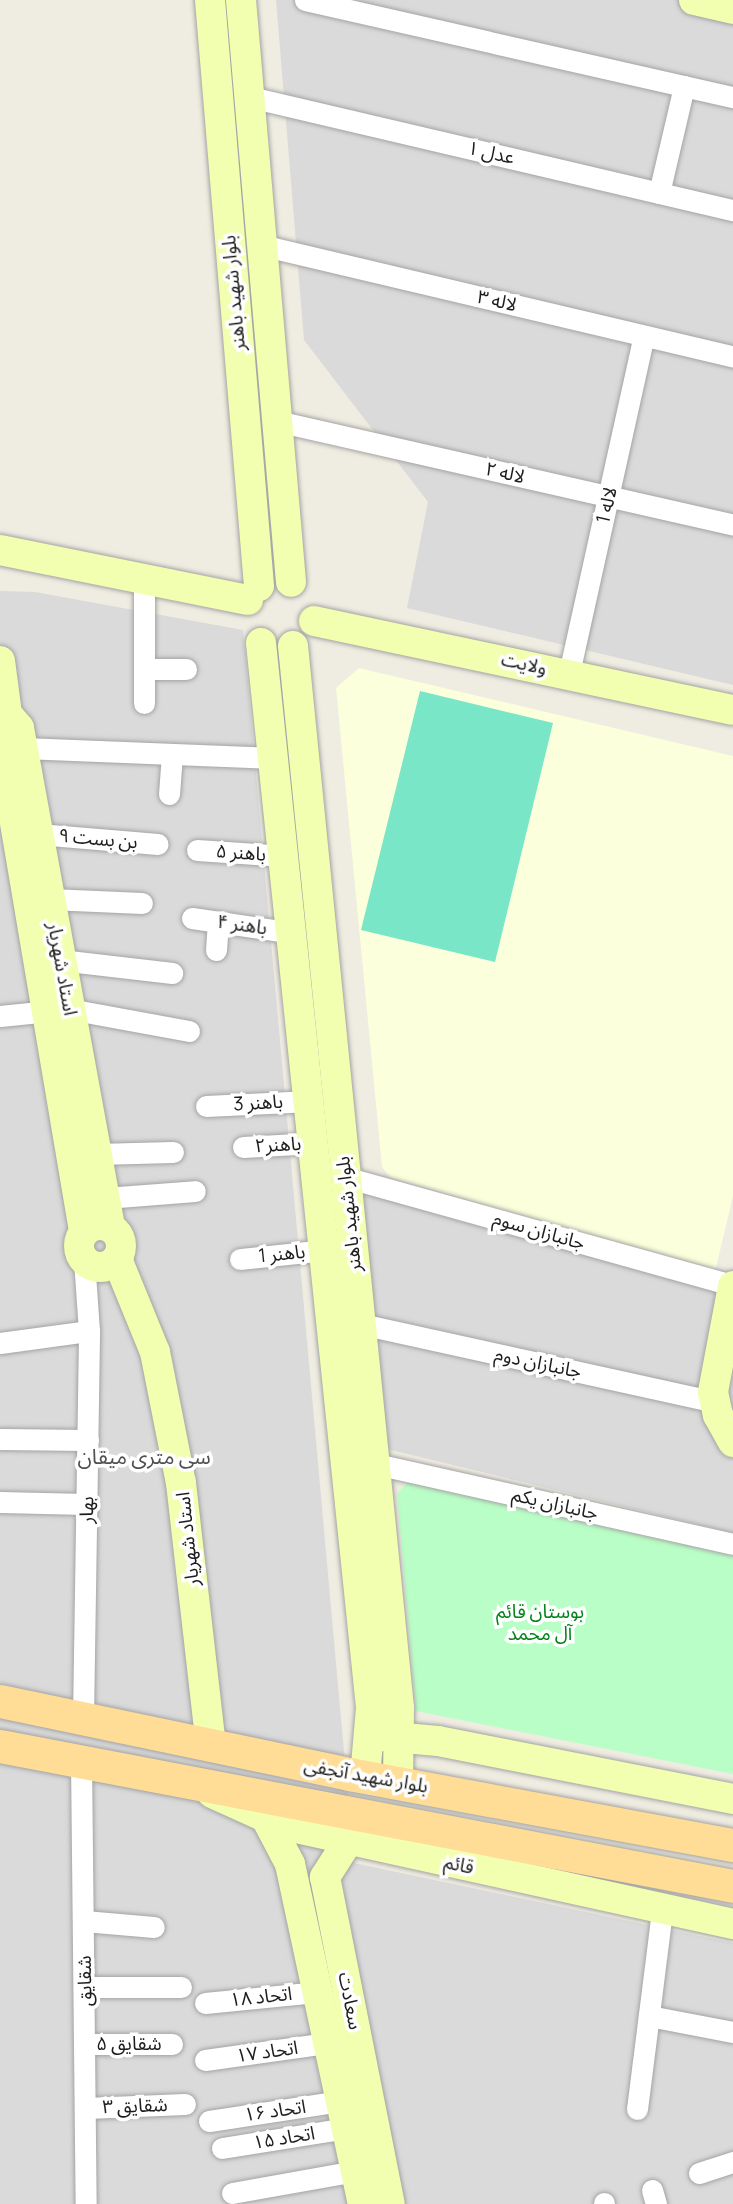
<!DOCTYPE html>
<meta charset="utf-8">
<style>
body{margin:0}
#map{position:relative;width:733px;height:2204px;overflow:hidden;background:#efece1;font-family:Manrope,"Noto Sans Arabic",sans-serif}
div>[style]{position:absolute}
.residential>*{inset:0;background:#dbdada}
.education>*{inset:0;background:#fbffdb}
.park>*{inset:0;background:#b9fec6}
.pitch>*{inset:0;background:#78e6c7}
.roads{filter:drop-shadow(0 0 2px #a4a4a4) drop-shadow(0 0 2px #a4a4a4)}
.street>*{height:21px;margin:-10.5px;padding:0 10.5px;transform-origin:10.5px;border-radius:10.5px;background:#fff}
.secondary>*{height:30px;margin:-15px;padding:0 15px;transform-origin:15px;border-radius:15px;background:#f2ffb0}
.secondary>.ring{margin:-15px;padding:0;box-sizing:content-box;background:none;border:30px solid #f2ffb0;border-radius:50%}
.primary>*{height:33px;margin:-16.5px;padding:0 16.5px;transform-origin:16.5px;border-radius:16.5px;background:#ffdd97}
span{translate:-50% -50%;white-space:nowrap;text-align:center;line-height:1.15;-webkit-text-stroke:7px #fff;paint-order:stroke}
.street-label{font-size:19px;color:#1d1d1d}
.park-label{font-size:19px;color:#02841a}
.neighbourhood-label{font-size:21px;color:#505050}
</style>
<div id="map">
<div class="residential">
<div style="clip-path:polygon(276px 0,733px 0,733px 685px,407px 608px,428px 502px,304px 340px)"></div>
<div style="clip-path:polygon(0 591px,35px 592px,243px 630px,354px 1863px,733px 1943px,733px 2204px,0 2204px)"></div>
<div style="clip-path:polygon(360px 1190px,733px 1294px,733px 1533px,387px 1449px)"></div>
</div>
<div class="education">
<div style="clip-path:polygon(359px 668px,733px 756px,733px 1196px,715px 1272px,391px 1178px,382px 1167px,336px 688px)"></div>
</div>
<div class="park">
<div style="clip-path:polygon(411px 1479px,733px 1554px,733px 1774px,416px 1711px,397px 1494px)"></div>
</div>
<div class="pitch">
<div style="clip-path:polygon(420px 691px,553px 723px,495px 962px,361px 930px)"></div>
</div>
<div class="roads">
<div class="street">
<div style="left:305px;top:0;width:439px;rotate:12.8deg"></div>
<div style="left:250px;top:97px;width:496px;rotate:13.2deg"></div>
<div style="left:659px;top:193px;width:110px;rotate:-76.8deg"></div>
<div style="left:261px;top:245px;width:485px;rotate:13.3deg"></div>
<div style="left:277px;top:421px;width:468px;rotate:12.8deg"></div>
<div style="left:144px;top:579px;width:124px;rotate:90deg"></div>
<div style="left:144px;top:669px;width:42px"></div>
<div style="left:569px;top:673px;width:345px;rotate:-77.5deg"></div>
<div style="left:23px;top:748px;width:252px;rotate:2.3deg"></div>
<div style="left:169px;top:794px;width:40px;rotate:-85.7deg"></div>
<div style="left:38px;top:834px;width:120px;rotate:4.8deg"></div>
<div style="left:197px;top:850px;width:88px;rotate:3.9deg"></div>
<div style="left:50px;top:899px;width:92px;rotate:2.5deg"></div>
<div style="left:192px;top:918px;width:102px;rotate:8.4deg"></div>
<div style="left:216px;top:950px;width:28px;rotate:-86deg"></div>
<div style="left:60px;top:960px;width:113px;rotate:6.6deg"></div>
<div style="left:0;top:1016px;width:69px;rotate:-5.8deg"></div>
<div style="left:69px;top:1009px;width:122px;rotate:10.4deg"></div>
<div style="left:206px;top:1106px;width:104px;rotate:-2.8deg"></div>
<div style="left:243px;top:1147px;width:71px;rotate:-3.2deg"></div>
<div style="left:96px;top:1154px;width:77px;rotate:-1.5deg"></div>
<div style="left:345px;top:1177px;width:403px;rotate:15.6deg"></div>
<div style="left:105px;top:1198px;width:90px;rotate:-4.4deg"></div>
<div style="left:240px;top:1259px;width:85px;rotate:-6deg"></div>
<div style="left:361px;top:1324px;width:363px;rotate:12.4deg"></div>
<div style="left:0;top:1343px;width:90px;rotate:-7.7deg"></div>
<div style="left:0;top:1439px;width:88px;rotate:0.7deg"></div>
<div style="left:376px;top:1464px;width:366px;rotate:12.6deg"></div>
<div style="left:0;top:1502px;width:87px;rotate:1.3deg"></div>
<div style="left:83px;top:1718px;width:387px;rotate:-89.1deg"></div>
<div style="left:89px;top:1331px;width:71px;rotate:-94deg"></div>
<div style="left:81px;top:1759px;width:445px;rotate:89.4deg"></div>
<div style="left:84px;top:1921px;width:70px;rotate:4.9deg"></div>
<div style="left:86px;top:1987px;width:95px"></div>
<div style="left:205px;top:2003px;width:114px;rotate:-5.6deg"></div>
<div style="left:649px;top:2016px;width:86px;rotate:10.8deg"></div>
<div style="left:86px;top:2044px;width:86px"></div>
<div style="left:205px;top:2060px;width:124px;rotate:-7.9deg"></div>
<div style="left:86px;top:2108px;width:99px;rotate:-2.3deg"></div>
<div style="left:637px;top:2109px;width:201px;rotate:-82.8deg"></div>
<div style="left:209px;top:2121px;width:134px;rotate:-8.6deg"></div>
<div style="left:222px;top:2148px;width:127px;rotate:-9.1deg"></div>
<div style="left:699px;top:2173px;width:36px;rotate:-18deg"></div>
<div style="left:652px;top:2190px;width:15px;rotate:74deg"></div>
<div style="left:232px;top:2193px;width:126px;rotate:-10.1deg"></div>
<div style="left:604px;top:2203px;width:1px;rotate:90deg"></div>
</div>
<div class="secondary">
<div style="left:210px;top:0;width:588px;rotate:85.22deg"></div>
<div style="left:241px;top:0;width:584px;rotate:85.09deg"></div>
<div style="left:694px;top:0;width:40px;rotate:13deg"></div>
<div style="left:0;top:550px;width:253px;rotate:11.4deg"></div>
<div style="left:314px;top:621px;width:428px;rotate:12deg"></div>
<div style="left:261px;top:643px;width:1071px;rotate:84.1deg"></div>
<div style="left:371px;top:1708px;width:69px;rotate:95deg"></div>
<div style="left:293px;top:646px;width:1067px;rotate:84.3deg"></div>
<div style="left:399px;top:1708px;width:74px;rotate:90.8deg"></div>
<div style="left:0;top:661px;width:53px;rotate:82.5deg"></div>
<div style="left:7px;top:714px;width:18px;rotate:112deg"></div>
<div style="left:7px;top:714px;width:18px;rotate:49deg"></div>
<div style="left:19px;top:728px;width:507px;rotate:79.66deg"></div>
<div style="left:4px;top:758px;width:481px;rotate:80.4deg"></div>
<div class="ring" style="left:79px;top:1225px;width:12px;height:12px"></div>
<div style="left:117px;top:1259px;width:100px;rotate:67.8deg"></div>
<div style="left:155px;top:1352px;width:134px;rotate:78.8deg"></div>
<div style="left:181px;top:1483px;width:264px;rotate:83.5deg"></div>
<div style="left:733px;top:1286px;width:108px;rotate:100.7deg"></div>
<div style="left:713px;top:1392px;width:24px;rotate:78deg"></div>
<div style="left:718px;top:1415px;width:31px;rotate:61deg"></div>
<div style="left:382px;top:1736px;width:56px;rotate:5.1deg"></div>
<div style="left:438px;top:1741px;width:301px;rotate:11.1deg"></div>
<div style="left:212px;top:1793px;width:78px;rotate:24.3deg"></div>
<div style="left:283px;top:1825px;width:461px;rotate:12.4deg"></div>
<div style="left:266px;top:1818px;width:52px;rotate:62.4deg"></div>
<div style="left:290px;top:1864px;width:348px;rotate:77.9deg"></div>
<div style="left:365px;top:1831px;width:20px;rotate:150deg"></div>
<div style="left:348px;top:1841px;width:43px;rotate:122.6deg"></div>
<div style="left:325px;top:1877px;width:333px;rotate:78.8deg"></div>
</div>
<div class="primary">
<div style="left:0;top:1701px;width:357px;rotate:11.8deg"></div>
<div style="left:349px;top:1774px;width:391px;rotate:10.5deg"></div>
<div style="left:0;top:1746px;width:746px;rotate:10.81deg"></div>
</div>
</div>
<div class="street-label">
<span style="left:491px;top:153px;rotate:13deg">عدل ۱</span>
<span style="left:234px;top:293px;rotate:-95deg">بلوار شهید باهنر</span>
<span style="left:497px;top:301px;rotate:13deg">لاله ۳</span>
<span style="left:505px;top:473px;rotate:13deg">لاله ۲</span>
<span style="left:607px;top:505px;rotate:-77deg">لاله 1</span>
<span style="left:524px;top:664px;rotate:12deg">ولایت</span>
<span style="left:98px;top:839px;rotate:5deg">بن بست ۹</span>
<span style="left:241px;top:853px;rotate:4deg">باهنر ۵</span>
<span style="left:242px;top:925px;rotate:8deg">باهنر ۴</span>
<span style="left:62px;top:969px;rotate:80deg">استاد شهریار</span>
<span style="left:258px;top:1103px;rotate:-3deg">باهنر 3</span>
<span style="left:278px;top:1145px;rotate:-3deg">باهنر۲</span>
<span style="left:349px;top:1214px;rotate:-96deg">بلوار شهید باهنر</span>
<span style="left:539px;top:1231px;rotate:16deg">جانبازان سوم</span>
<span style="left:282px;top:1254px;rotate:-6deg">باهنر 1</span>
<span style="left:538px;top:1363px;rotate:12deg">جانبازان دوم</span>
<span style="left:555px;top:1504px;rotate:13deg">جانبازان یکم</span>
<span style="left:87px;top:1510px;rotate:-89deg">بهار</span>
<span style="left:188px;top:1539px;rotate:-96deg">استاد شهریار</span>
<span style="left:366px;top:1776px;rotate:10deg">بلوار شهید آنجفی</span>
<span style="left:459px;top:1865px;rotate:12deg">قائم</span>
<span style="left:85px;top:1981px;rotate:-91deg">شقایق</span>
<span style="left:261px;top:1997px;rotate:-6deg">اتحاد ۱۸</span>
<span style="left:350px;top:2001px;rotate:79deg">سعادت</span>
<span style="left:129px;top:2044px">شقایق ۵</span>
<span style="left:267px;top:2052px;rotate:-8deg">اتحاد ۱۷</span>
<span style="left:135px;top:2106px;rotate:-2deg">شقایق ۳</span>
<span style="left:275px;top:2111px;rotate:-8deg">اتحاد ۱۶</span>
<span style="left:284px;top:2138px;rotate:-9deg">اتحاد ۱۵</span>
</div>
<div class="park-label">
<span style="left:540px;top:1623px">بوستان قائم<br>آل محمد</span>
</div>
<div class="neighbourhood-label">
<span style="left:144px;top:1456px">سی متری میقان</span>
</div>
</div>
